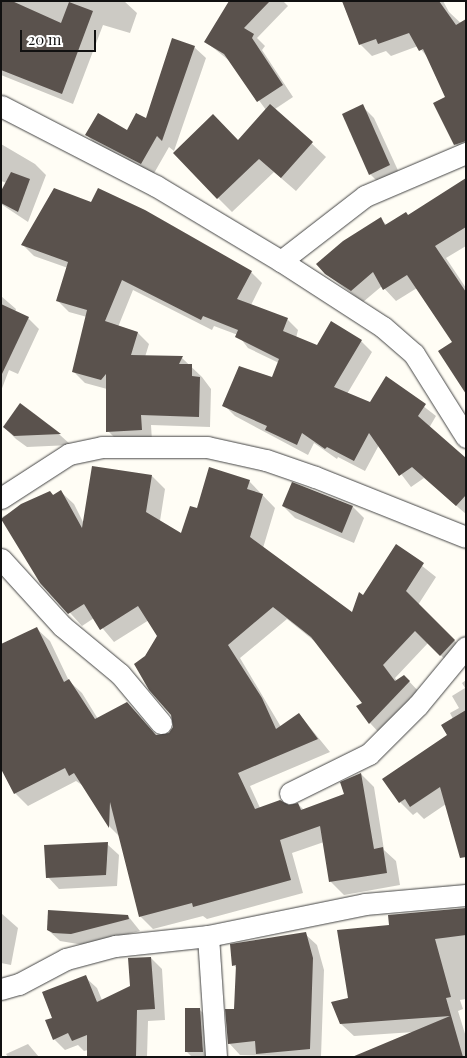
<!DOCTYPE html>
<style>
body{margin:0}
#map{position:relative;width:467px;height:1058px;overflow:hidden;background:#fffdf5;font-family:"Playfair Display",serif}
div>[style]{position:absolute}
.shadow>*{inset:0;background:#0003}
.building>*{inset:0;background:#5a524d}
.roads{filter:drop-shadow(0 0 1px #444) drop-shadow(0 0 1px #444)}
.minor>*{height:21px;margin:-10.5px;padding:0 10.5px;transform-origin:10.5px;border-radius:10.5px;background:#fff}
span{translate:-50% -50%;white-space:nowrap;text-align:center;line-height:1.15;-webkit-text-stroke:5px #fff;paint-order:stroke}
.frame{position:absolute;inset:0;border:2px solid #111;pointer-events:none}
.scale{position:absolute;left:20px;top:30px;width:76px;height:22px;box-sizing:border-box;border:2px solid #111;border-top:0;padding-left:6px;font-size:15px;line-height:18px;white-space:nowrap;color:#111;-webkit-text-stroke:4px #fff;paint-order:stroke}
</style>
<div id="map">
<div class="shadow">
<div style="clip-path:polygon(1px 1px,124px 1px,137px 13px,130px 33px,103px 25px,73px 104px,1px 75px)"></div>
<div style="clip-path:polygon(230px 1px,283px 1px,288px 6px,257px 38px,265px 46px,262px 50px,293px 97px,275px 109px,326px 157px,296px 191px,274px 172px,232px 212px,218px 198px,238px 142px,266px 110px,231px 62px,206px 42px)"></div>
<div style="clip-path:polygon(342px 1px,443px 1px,449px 12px,466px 28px,466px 155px,455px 144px,447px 97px,429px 59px,418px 46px,391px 56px,386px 51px,372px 56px,360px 44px)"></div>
<div style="clip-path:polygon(194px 47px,206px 58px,174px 151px,169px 147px,153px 175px,98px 147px,87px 135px,127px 131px,146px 120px)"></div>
<div style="clip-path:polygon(362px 106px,374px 118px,401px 177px,381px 185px,370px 174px)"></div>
<div style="clip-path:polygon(1px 144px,35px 164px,46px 175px,28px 222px,1px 204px,1px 193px,7px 183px,1px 181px)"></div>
<div style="clip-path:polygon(466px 179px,466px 246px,446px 258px,466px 288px,466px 392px,453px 342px,417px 288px,396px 301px,382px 286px,363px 302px,326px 274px,380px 219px,387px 225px,408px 216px)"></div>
<div style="clip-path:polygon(92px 203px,145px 212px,251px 272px,262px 283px,251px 305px,287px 319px,298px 330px,296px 338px,318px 347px,361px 341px,372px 352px,347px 394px,371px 404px,387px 378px,436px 416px,429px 428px,466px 460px,466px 514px,424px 478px,411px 487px,379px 445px,365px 471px,338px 457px,337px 459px,314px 443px,308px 455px,235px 416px,224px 405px,273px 379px,279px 363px,248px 348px,238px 335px,214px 326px,212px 330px,133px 290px,118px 327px,138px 333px,149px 344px,145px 357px,182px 358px,202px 377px,211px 389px,210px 427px,151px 425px,152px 441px,119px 442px,108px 431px,107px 389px,85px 383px,74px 372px,87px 317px,69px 312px,58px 301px,68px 268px,34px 256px,23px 245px)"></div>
<div style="clip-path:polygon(1px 296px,16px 309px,15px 312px,28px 318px,39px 329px,18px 374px,9px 370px,1px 391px)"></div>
<div style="clip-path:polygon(21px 405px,60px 435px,71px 445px,27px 447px,16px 439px,4px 427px)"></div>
<div style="clip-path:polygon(152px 476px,165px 489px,160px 521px,182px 535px,198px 510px,249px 481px,275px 508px,263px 548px,352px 614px,397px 546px,436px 577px,418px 605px,466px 652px,454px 668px,428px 643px,395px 678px,397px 681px,404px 676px,422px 695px,382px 736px,370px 723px,364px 703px,318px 644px,287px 619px,240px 658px,281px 727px,299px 714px,330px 752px,250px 786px,260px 808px,298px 804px,304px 810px,346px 795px,361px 774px,374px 787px,384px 850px,396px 861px,400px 885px,344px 895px,331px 882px,324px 842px,292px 853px,303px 893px,207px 919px,203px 916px,153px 929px,140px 916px,121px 838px,110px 827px,85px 787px,76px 781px,28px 806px,15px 793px,37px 629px,50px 641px,69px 681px,82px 693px,98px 719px,127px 703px,154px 734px,163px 737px,174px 727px,172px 715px,146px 657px,159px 636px,149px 620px,114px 642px,94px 618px,82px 626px,42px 582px,2px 517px,50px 492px,54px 496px,61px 492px,74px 504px,84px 524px)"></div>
<div style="clip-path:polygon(283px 506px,353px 507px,364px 518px,354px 543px,295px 518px)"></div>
<div style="clip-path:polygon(466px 680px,466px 778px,446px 804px,424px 819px,417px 812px,413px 815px,400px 802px,449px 736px,453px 719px,450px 713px,459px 708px,452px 696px,465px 688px,462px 683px)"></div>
<div style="clip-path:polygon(107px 844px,119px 855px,117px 886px,59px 889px,48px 877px)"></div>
<div style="clip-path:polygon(466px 909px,466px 999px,460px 1000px,463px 1009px,458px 1011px,466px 1037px,466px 1057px,355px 1057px,414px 1032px,354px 1036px,341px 1024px,350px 999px,390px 926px)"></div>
<div style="clip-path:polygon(1px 913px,18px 928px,11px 965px,1px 963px)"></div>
<div style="clip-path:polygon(128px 916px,140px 931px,84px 945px,60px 941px,48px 930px)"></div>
<div style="clip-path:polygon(305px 934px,317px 945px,324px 970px,321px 1057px,240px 1055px,229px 1043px,235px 1010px,237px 969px,234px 965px)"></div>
<div style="clip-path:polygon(151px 958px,162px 969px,165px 1020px,148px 1021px,147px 1057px,88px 1057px,88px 1050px,84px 1051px,78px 1045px,65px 1050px,54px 1039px,53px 1018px,85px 977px,97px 988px,102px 1000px,131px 987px)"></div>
<div style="clip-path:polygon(200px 1010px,211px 1021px,214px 1057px,192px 1057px,186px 1051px)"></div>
<div style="clip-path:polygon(28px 1044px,39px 1057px,8px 1057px,6px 1054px)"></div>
</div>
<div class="building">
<div style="clip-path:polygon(1px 1px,12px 1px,61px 23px,69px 2px,93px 11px,62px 94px,1px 70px)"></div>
<div style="clip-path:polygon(229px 1px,270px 1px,244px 28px,254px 34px,252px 38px,283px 85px,257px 102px,224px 54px,204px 42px)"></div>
<div style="clip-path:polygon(342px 1px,439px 1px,456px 25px,466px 19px,466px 141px,454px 145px,433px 103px,445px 97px,423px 49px,419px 51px,409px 33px,378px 44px,376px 39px,359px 45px)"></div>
<div style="clip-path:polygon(172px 38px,195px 46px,162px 141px,157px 136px,141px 164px,85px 135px,98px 113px,127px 130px,136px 113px,146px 118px)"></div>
<div style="clip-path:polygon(270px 104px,313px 142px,281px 178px,259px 159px,217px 199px,173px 153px,213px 114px,238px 140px)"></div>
<div style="clip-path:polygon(363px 104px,390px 165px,369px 175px,342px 114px)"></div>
<div style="clip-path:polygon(11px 172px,30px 179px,18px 212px,1px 203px,1px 191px)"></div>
<div style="clip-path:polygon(466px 178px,466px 227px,435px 246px,466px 292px,466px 394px,438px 351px,452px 342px,407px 275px,383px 290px,373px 272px,351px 291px,325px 274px,316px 264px,343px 241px,381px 217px,385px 225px,406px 212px,408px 215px)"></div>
<div style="clip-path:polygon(54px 188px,91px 202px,98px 188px,145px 210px,252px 271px,237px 299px,288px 318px,283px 331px,317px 345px,331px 321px,362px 340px,334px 387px,370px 402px,386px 376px,426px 404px,418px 416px,466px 458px,466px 495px,456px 506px,412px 467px,399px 476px,369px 433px,354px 461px,327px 447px,325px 449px,302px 433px,297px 445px,265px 430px,267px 426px,222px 406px,239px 366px,272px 377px,279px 359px,235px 337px,238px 330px,203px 316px,201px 320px,122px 280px,105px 321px,138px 332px,131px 355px,183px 356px,179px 364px,192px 364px,192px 376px,200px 377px,199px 417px,141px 415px,142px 430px,106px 432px,106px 374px,101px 380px,72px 372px,87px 310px,56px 301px,68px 262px,21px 245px)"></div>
<div style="clip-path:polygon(1px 304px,29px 317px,1px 376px)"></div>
<div style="clip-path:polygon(20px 403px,36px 415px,61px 434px,14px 436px,3px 427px)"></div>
<div style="clip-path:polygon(92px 466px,152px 475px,146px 512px,181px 533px,190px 506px,197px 508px,209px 467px,250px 480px,247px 489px,263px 494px,250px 537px,352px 612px,359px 592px,363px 595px,396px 544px,424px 563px,406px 591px,455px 640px,440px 656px,415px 631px,383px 665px,395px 681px,404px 675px,410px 681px,369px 724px,356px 706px,362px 703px,311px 637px,273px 607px,228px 645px,262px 698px,276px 729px,299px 713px,318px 739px,238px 773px,255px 809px,280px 800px,289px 805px,298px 803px,301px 810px,344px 794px,340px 782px,361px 773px,374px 849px,383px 847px,387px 873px,329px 882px,320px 826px,280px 840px,291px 880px,193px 907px,192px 903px,139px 917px,110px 802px,109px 828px,74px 773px,69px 776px,65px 768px,14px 794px,1px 769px,1px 644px,37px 627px,64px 682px,69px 679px,95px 719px,127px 702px,156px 735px,169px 733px,173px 727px,171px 715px,149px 690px,134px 664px,145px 656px,157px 636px,138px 606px,100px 630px,84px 604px,68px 614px,40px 583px,1px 519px,21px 504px,50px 491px,53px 495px,61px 490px,82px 528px)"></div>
<div style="clip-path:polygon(292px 482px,353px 506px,342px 533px,282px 506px)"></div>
<div style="clip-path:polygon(466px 710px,466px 857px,460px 858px,440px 787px,410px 807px,405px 799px,399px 803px,382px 779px,447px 735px,441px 725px)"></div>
<div style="clip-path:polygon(108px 842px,106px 875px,46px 878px,44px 845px)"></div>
<div style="clip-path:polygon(466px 908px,466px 935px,435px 939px,451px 997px,446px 998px,463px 1057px,352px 1057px,450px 1016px,340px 1024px,331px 1002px,348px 998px,337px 930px,389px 925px,388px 915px)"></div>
<div style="clip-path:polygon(48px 910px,128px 915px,129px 919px,71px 934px,53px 933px,47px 930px)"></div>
<div style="clip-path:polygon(306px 932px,313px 958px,310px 1049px,256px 1054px,255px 1041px,228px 1044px,225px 1009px,234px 1009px,236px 965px,232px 966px,230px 944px)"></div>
<div style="clip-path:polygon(151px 957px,155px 1009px,137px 1010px,136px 1057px,87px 1057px,87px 1035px,72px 1041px,68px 1033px,53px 1040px,45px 1020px,52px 1018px,42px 992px,86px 975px,97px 1002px,130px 986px,128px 958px)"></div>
<div style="clip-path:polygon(185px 1008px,200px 1008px,203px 1052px,185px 1052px)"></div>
</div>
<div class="roads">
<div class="minor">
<div style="left:1px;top:106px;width:174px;rotate:27.3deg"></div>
<div style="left:156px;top:186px;width:146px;rotate:31deg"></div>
<div style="left:281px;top:261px;width:121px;rotate:32.9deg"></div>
<div style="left:383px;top:327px;width:41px;rotate:41.1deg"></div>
<div style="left:414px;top:354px;width:98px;rotate:57.9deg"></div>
<div style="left:281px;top:261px;width:106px;rotate:-37.7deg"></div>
<div style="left:365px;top:196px;width:110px;rotate:-23.1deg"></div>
<div style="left:1px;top:498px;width:81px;rotate:-32.9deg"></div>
<div style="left:69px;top:454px;width:34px;rotate:-12deg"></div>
<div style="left:102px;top:447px;width:105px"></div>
<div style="left:207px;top:447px;width:60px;rotate:12.4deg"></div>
<div style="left:266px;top:460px;width:52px;rotate:19.1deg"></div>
<div style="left:315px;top:477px;width:162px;rotate:21.7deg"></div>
<div style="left:1px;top:559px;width:91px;rotate:47.7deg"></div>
<div style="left:62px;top:626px;width:75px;rotate:39.6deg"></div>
<div style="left:120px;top:674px;width:64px;rotate:50.1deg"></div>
<div style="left:290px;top:793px;width:88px;rotate:-26.3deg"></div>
<div style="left:369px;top:754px;width:69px;rotate:-45deg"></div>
<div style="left:418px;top:705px;width:75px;rotate:-50.4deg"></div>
<div style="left:208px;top:936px;width:121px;rotate:86.2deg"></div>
<div style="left:1px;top:989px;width:19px;rotate:-16deg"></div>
<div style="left:19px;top:984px;width:53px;rotate:-28deg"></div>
<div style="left:66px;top:959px;width:51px;rotate:-14.9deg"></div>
<div style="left:115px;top:946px;width:94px;rotate:-6.1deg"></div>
<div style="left:208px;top:936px;width:160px;rotate:-11.5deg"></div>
<div style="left:365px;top:904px;width:101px;rotate:-5.1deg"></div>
</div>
</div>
<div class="frame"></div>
<div class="scale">20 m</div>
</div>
